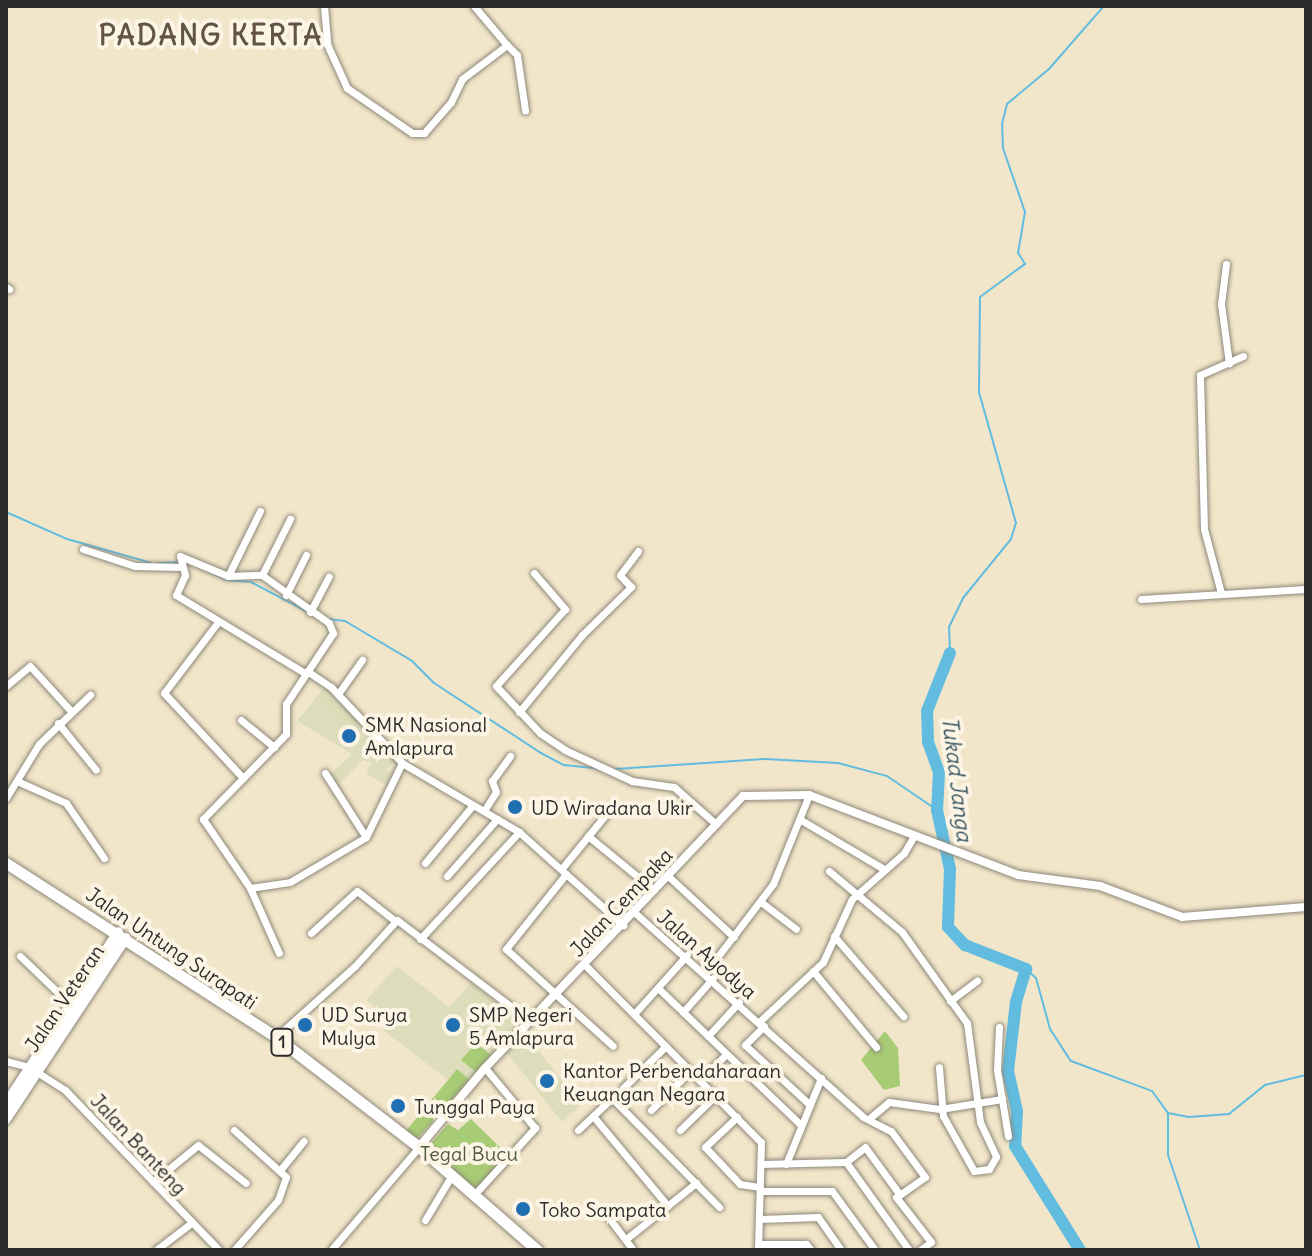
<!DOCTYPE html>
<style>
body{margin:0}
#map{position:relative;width:1312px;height:1256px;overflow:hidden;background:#f2e6ca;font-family:Delius,sans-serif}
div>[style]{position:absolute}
.built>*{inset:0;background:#deddbb}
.green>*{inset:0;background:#a8cb75}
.stream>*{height:2px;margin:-1px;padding:0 1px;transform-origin:1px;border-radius:1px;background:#61bcdf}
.river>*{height:12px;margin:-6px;padding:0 6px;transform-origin:6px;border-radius:6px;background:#61bcdf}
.roads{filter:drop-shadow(0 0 2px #8e887a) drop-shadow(0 0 2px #8e887a)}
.minor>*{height:7px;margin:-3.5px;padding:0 3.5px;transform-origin:3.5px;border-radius:3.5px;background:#fff}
.tertiary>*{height:8px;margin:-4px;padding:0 4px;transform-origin:4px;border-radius:4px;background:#fff}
.secondary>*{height:10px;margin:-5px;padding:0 5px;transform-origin:5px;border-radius:5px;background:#fff}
.trunk>*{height:11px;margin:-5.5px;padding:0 5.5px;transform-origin:5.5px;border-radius:5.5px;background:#fff}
.dots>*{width:22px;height:22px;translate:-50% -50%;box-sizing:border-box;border:4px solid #fcf5e5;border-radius:50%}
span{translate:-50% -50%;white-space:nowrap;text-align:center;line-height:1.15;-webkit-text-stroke:8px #fcf5e5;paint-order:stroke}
.shield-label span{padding:2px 6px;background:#fcf5e5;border:2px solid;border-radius:6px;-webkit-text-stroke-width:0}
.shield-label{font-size:18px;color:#2b2b2b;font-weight:700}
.poi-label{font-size:20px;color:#2b2b2b}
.left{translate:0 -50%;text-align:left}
.street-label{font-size:20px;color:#2b2b2b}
.park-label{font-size:20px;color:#505b41}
.water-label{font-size:22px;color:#3b5661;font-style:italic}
.district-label{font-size:28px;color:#625342;font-weight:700;letter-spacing:2px}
.frame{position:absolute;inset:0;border:8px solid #2b2b2b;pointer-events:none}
</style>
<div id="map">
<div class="built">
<div style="clip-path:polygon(327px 684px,397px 760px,386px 770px,394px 773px,387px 785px,366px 774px,371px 763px,363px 760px,338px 785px,331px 774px,352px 754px,297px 721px)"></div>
<div style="clip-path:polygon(397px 966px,449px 1007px,471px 983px,522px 1021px,470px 1080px,457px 1069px,448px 1080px,383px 1030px,392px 1021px,366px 1000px)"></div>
<div style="clip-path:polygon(526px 1034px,581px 1105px,562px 1122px,507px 1053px)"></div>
</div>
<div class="green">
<div style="clip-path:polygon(885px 1031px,898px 1048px,900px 1086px,884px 1090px,861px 1060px)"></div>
<div style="clip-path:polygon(476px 1043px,492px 1056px,477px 1073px,461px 1060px)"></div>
<div style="clip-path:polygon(457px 1069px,470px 1080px,415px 1141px,405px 1132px)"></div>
<div style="clip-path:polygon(471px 1119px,509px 1156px,474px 1189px,426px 1149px,448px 1124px,458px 1130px)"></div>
</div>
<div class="stream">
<div style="left:6px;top:512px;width:67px;rotate:23.9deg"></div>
<div style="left:67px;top:539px;width:87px;rotate:15.9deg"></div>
<div style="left:158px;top:563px;width:21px;rotate:-3deg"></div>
<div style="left:197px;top:566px;width:33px;rotate:25deg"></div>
<div style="left:227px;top:580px;width:24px;rotate:5deg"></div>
<div style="left:251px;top:582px;width:75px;rotate:27.9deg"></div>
<div style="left:328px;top:619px;width:17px;rotate:7deg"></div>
<div style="left:345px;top:621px;width:78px;rotate:30.8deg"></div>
<div style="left:412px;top:661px;width:31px;rotate:45deg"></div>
<div style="left:434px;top:683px;width:128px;rotate:33.2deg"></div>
<div style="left:541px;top:753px;width:26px;rotate:28deg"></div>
<div style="left:564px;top:765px;width:36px;rotate:6deg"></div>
<div style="left:950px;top:653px;width:26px;rotate:-92deg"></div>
<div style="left:949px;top:627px;width:32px;rotate:-64deg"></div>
<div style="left:963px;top:598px;width:76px;rotate:-50.9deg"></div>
<div style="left:1011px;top:539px;width:17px;rotate:-73deg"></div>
<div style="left:1016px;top:523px;width:136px;rotate:-105.8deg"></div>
<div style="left:979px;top:392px;width:95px;rotate:-89.4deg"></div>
<div style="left:980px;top:297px;width:56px;rotate:-36.3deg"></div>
<div style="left:1025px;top:264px;width:13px;rotate:-122deg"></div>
<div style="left:1018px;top:253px;width:42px;rotate:-80.3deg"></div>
<div style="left:1025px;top:212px;width:68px;rotate:-109deg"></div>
<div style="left:1003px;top:148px;width:24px;rotate:-92deg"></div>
<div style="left:1002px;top:124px;width:21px;rotate:-76deg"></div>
<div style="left:1007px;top:104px;width:55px;rotate:-39.8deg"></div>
<div style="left:1049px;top:69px;width:84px;rotate:-48.9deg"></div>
<div style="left:615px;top:769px;width:150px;rotate:-3.8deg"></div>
<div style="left:765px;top:759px;width:73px;rotate:3.1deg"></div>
<div style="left:838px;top:763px;width:51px;rotate:14.9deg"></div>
<div style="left:887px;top:776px;width:60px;rotate:34.2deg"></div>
<div style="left:1026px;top:969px;width:13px;rotate:42deg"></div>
<div style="left:1036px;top:978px;width:53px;rotate:74.6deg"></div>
<div style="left:1050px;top:1029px;width:38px;rotate:57deg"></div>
<div style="left:1071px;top:1061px;width:86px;rotate:20.3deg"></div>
<div style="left:1152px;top:1091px;width:27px;rotate:54deg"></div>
<div style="left:1168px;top:1113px;width:21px;rotate:11deg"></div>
<div style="left:1189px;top:1117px;width:40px;rotate:-4.3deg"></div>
<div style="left:1229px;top:1114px;width:46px;rotate:-38.9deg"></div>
<div style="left:1265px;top:1085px;width:42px;rotate:-13.7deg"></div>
<div style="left:1168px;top:1114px;width:41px;rotate:90deg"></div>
<div style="left:1168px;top:1155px;width:100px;rotate:71.4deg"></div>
</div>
<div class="river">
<div style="left:950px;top:653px;width:62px;rotate:111.6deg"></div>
<div style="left:927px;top:711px;width:31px;rotate:88deg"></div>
<div style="left:928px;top:742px;width:33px;rotate:70deg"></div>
<div style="left:939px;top:773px;width:37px;rotate:93deg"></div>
<div style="left:937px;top:810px;width:60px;rotate:77.6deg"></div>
<div style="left:950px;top:869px;width:58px;rotate:92deg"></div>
<div style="left:948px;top:927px;width:25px;rotate:47deg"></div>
<div style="left:965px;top:945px;width:66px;rotate:21.5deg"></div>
<div style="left:1026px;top:969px;width:34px;rotate:107deg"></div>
<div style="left:1016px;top:1002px;width:69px;rotate:96.6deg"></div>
<div style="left:1008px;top:1071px;width:41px;rotate:77.3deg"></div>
<div style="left:1017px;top:1111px;width:35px;rotate:93deg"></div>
<div style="left:1015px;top:1146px;width:123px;rotate:58deg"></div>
</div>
<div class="roads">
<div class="minor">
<div style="left:324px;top:6px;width:38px;rotate:85deg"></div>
<div style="left:327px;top:44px;width:48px;rotate:65.6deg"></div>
<div style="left:347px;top:88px;width:79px;rotate:34.7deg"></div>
<div style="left:412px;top:133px;width:12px"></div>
<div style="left:424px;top:133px;width:41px;rotate:-48.9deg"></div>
<div style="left:451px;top:102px;width:25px;rotate:-64deg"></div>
<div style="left:462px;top:79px;width:56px;rotate:-37.1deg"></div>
<div style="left:507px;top:45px;width:14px;rotate:45deg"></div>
<div style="left:517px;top:55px;width:56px;rotate:81.7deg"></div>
<div style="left:474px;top:6px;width:51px;rotate:49.8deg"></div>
<div style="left:1226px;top:264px;width:40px;rotate:97.1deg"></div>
<div style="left:1221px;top:304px;width:60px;rotate:82.3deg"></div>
<div style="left:6px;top:287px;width:4px;rotate:34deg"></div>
<div style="left:260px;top:511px;width:72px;rotate:116.2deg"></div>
<div style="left:228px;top:576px;width:34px;rotate:-2deg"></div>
<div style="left:262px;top:575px;width:82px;rotate:35.6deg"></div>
<div style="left:329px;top:623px;width:11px;rotate:68deg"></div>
<div style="left:333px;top:633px;width:85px;rotate:123.5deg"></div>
<div style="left:286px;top:704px;width:30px;rotate:90deg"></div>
<div style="left:286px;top:734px;width:119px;rotate:134.3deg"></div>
<div style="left:203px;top:819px;width:83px;rotate:55.7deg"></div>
<div style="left:250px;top:888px;width:71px;rotate:66deg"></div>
<div style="left:83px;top:549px;width:55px;rotate:18.1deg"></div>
<div style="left:135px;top:566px;width:47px;rotate:1.2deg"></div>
<div style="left:534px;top:573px;width:48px;rotate:49.3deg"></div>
<div style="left:565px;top:609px;width:103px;rotate:131.9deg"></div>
<div style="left:496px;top:686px;width:64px;rotate:46.9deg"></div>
<div style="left:540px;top:733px;width:30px;rotate:34deg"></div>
<div style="left:565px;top:750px;width:74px;rotate:24.8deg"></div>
<div style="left:632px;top:781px;width:42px;rotate:8.1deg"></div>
<div style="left:674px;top:787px;width:56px;rotate:41.4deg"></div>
<div style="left:262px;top:575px;width:63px;rotate:-63.4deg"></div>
<div style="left:228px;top:576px;width:52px;rotate:-157.4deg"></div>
<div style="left:180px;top:556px;width:20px;rotate:75deg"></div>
<div style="left:185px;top:575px;width:22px;rotate:114deg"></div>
<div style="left:176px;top:595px;width:151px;rotate:31.2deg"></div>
<div style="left:1221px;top:593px;width:66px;rotate:-104.9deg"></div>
<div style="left:1204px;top:529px;width:154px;rotate:-91.5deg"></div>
<div style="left:1200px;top:375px;width:47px;rotate:-23.8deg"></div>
<div style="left:286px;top:595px;width:45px;rotate:-63.4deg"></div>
<div style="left:1141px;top:599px;width:165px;rotate:-3.5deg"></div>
<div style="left:310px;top:612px;width:40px;rotate:-62deg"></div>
<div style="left:218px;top:622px;width:89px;rotate:127.3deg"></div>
<div style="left:164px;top:693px;width:115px;rotate:47.1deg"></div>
<div style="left:307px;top:671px;width:29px;rotate:34deg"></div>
<div style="left:331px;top:687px;width:104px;rotate:46.9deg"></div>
<div style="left:402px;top:763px;width:136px;rotate:30.5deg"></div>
<div style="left:519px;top:832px;width:140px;rotate:41.8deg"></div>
<div style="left:6px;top:686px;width:31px;rotate:-40deg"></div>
<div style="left:30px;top:666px;width:61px;rotate:47.7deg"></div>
<div style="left:338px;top:694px;width:42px;rotate:-54.8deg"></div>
<div style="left:519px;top:712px;width:99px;rotate:-50.7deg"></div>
<div style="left:582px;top:635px;width:69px;rotate:-44.4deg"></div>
<div style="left:631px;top:587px;width:16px;rotate:-133deg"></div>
<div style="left:620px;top:575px;width:30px;rotate:-53deg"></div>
<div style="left:241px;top:720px;width:43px;rotate:39.3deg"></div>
<div style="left:58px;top:723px;width:60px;rotate:51deg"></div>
<div style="left:325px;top:773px;width:76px;rotate:57.4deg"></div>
<div style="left:17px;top:781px;width:54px;rotate:24.2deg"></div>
<div style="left:66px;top:803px;width:67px;rotate:55.4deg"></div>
<div style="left:6px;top:798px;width:63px;rotate:-58.6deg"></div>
<div style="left:39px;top:744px;width:71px;rotate:-43.9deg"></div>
<div style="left:484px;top:811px;width:22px;rotate:-58deg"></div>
<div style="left:496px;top:792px;width:12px;rotate:-110deg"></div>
<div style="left:492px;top:781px;width:31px;rotate:-54deg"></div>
<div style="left:801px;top:820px;width:96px;rotate:30.6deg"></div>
<div style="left:588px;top:836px;width:85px;rotate:39.3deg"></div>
<div style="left:425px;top:863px;width:75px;rotate:-50.4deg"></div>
<div style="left:563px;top:867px;width:77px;rotate:-50.8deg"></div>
<div style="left:829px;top:871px;width:95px;rotate:39.9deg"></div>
<div style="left:902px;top:932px;width:112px;rotate:54.5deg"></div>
<div style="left:967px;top:1023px;width:100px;rotate:82.5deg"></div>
<div style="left:980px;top:1122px;width:38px;rotate:65deg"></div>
<div style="left:996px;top:1157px;width:14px;rotate:120deg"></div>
<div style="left:989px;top:1169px;width:15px;rotate:172deg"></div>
<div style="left:974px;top:1171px;width:63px;rotate:-119.4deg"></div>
<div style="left:943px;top:1116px;width:49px;rotate:-94.7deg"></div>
<div style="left:566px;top:874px;width:96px;rotate:128.7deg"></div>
<div style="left:506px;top:949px;width:144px;rotate:42.2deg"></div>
<div style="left:667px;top:875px;width:91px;rotate:42.8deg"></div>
<div style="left:447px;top:876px;width:76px;rotate:-48.7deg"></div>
<div style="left:250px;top:888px;width:40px;rotate:-8.5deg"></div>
<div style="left:290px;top:882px;width:88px;rotate:-30.6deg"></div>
<div style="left:366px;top:837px;width:82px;rotate:-64.1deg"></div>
<div style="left:761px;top:902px;width:44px;rotate:37.6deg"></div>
<div style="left:634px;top:912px;width:307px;rotate:41.8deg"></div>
<div style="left:863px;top:1117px;width:31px;rotate:27deg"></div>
<div style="left:891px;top:1131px;width:57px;rotate:53.5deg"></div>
<div style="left:925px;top:1177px;width:35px;rotate:145deg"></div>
<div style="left:896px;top:1197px;width:57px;rotate:52.1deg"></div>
<div style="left:931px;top:1242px;width:14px;rotate:144deg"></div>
<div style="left:311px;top:933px;width:62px;rotate:-42.4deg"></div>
<div style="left:357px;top:891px;width:47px;rotate:38.1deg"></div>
<div style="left:834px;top:936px;width:106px;rotate:49.2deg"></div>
<div style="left:420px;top:939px;width:146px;rotate:-47.2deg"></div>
<div style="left:20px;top:956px;width:71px;rotate:43.9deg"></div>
<div style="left:584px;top:964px;width:251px;rotate:45.2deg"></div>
<div style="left:761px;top:1142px;width:108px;rotate:91.6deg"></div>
<div style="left:813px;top:971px;width:99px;rotate:50.3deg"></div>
<div style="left:706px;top:972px;width:111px;rotate:-52.7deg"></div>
<div style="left:773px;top:884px;width:96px;rotate:-68deg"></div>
<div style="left:658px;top:988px;width:198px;rotate:43.8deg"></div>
<div style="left:950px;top:1001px;width:34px;rotate:-37deg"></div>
<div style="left:683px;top:1012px;width:45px;rotate:-48.6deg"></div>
<div style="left:634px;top:1014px;width:79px;rotate:-48.1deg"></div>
<div style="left:760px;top:1021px;width:86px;rotate:-43.1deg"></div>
<div style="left:823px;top:962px;width:69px;rotate:-65.3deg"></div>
<div style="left:852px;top:899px;width:69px;rotate:-41.5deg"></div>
<div style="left:904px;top:853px;width:20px;rotate:-60deg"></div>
<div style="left:764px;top:1026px;width:27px;rotate:135deg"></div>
<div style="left:745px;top:1045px;width:88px;rotate:42.7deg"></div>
<div style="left:999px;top:1027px;width:43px;rotate:92.7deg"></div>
<div style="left:997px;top:1070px;width:67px;rotate:80.5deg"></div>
<div style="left:708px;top:1036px;width:46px;rotate:-47.6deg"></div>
<div style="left:276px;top:1037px;width:106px;rotate:-41.9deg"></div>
<div style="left:355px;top:966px;width:62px;rotate:-47.6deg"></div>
<div style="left:397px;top:920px;width:167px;rotate:37.2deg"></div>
<div style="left:6px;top:1061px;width:24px;rotate:15deg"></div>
<div style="left:29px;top:1067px;width:43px;rotate:32.6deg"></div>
<div style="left:65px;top:1090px;width:222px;rotate:46.1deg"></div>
<div style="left:700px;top:1081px;width:36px;rotate:-46deg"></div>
<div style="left:623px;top:1088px;width:60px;rotate:-44.3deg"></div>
<div style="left:651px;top:1110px;width:55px;rotate:-45deg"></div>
<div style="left:593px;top:1116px;width:117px;rotate:50.2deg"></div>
<div style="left:737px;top:1117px;width:44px;rotate:136.8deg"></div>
<div style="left:705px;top:1147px;width:51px;rotate:46.6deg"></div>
<div style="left:740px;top:1184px;width:20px;rotate:9deg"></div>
<div style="left:871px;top:1117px;width:23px;rotate:-40deg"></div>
<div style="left:889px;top:1102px;width:51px;rotate:7.8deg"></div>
<div style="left:940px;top:1109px;width:63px;rotate:-9.2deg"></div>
<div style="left:234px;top:1130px;width:70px;rotate:42.1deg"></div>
<div style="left:286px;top:1177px;width:24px;rotate:109deg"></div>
<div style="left:278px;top:1200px;width:67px;rotate:131.3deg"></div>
<div style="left:578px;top:1130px;width:47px;rotate:-43.3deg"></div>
<div style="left:612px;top:1098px;width:153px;rotate:45.5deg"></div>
<div style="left:680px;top:1130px;width:49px;rotate:-44.2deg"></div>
<div style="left:846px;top:1162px;width:24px;rotate:-38deg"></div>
<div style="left:865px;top:1147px;width:59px;rotate:53.9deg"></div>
<div style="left:761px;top:1164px;width:85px;rotate:-1.3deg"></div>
<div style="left:846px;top:1162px;width:108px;rotate:54.4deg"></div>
<div style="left:786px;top:1164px;width:93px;rotate:-67.9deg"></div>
<div style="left:281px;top:1169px;width:36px;rotate:-51deg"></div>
<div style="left:153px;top:1182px;width:58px;rotate:-39.4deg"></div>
<div style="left:198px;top:1145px;width:61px;rotate:38.4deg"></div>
<div style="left:760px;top:1191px;width:72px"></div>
<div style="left:832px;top:1191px;width:73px;rotate:53.9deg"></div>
<div style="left:474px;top:1195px;width:91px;rotate:-47.7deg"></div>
<div style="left:535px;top:1128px;width:78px;rotate:-129.8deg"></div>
<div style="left:609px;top:1218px;width:40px;rotate:53deg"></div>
<div style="left:759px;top:1219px;width:59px;rotate:-1.9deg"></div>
<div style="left:818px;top:1217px;width:40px;rotate:55.1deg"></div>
<div style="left:425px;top:1220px;width:52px;rotate:-59deg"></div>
<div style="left:626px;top:1239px;width:90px;rotate:-38.7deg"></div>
<div style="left:758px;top:1244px;width:48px"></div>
<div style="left:806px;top:1244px;width:8px;rotate:50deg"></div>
<div style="left:156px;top:1250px;width:44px;rotate:-37.6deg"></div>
<div style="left:331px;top:1250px;width:135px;rotate:-49.5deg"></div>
</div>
<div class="tertiary">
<div style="left:419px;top:1147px;width:103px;rotate:-50.1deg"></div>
<div style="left:485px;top:1068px;width:375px;rotate:-46.5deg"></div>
<div style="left:743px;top:796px;width:66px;rotate:-0.9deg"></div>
<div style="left:809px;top:795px;width:224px;rotate:20.9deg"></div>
<div style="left:1018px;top:875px;width:83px;rotate:7.6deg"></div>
<div style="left:1100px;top:886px;width:88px;rotate:20.7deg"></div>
<div style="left:1182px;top:917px;width:124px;rotate:-4.6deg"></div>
</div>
<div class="secondary">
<div style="left:6px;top:1104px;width:205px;rotate:-56.9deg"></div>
<div style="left:6px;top:1119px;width:217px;rotate:-56.5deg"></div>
</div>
<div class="trunk">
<div style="left:6px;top:863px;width:321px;rotate:32.8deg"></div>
<div style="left:276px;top:1037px;width:180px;rotate:37.6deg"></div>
<div style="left:419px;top:1147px;width:157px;rotate:41.1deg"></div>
</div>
</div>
<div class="dots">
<div style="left:349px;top:736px;background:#1f6fb2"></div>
<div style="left:515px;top:807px;background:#1f6fb2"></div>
<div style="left:305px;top:1025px;background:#1f6fb2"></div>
<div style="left:453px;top:1025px;background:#1f6fb2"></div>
<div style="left:547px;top:1081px;background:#1f6fb2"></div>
<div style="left:398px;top:1106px;background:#1f6fb2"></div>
<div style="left:523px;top:1209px;background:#1f6fb2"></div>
</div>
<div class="shield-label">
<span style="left:282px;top:1042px">1</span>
</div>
<div class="poi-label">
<span class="left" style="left:365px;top:736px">SMK Nasional<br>Amlapura</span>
<span class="left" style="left:531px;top:807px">UD Wiradana Ukir</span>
<span class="left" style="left:321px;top:1026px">UD Surya<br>Mulya</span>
<span class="left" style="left:469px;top:1026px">SMP Negeri<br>5 Amlapura</span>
<span class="left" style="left:563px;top:1082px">Kantor Perbendaharaan<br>Keuangan Negara</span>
<span class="left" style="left:414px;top:1106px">Tunggal Paya</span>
<span class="left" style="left:539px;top:1209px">Toko Sampata</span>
</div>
<div class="street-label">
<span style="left:621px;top:902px;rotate:-47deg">Jalan Cempaka</span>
<span style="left:172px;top:948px;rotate:34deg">Jalan Untung Surapati</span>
<span style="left:707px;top:954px;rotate:41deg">Jalan Ayodya</span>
<span style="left:64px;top:998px;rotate:-56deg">Jalan Veteran</span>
<span style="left:139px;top:1144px;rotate:47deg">Jalan Banteng</span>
</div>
<div class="park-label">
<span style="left:469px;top:1153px">Tegal Bucu</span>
</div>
<div class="water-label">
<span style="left:957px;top:779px;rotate:83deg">Tukad Janga</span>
</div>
<div class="district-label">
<span style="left:211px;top:35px">PADANG KERTA</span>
</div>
<div class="frame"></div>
</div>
